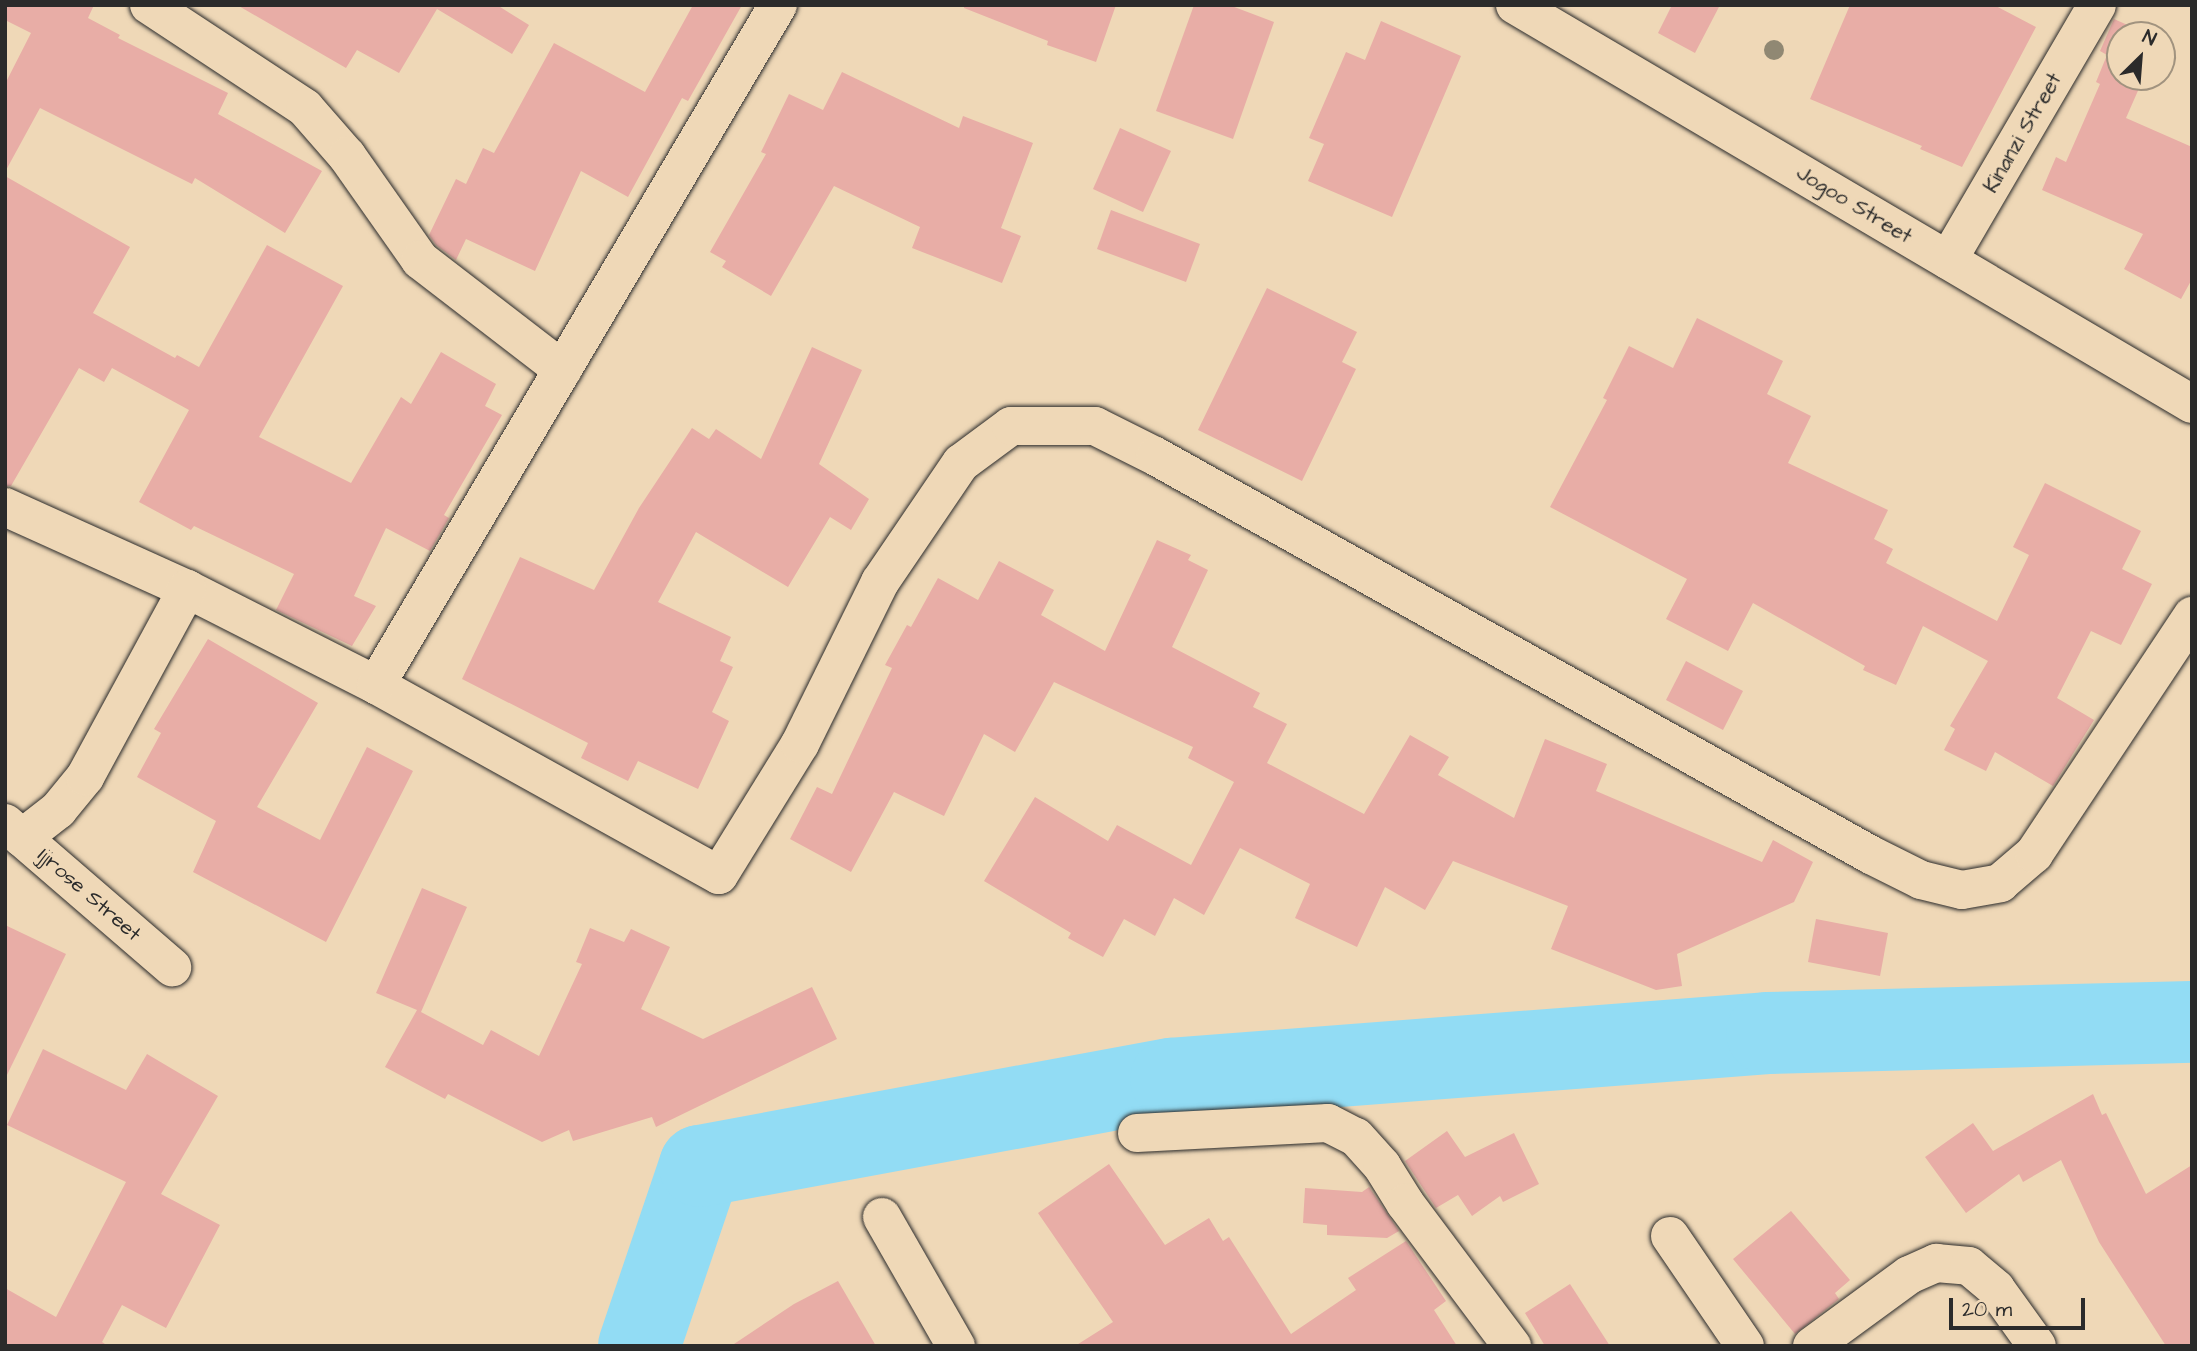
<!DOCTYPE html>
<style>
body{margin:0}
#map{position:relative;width:2197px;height:1351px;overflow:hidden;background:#efd8b7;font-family:"Architects Daughter",sans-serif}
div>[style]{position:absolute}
.river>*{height:82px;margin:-41px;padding:0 41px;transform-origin:41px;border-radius:41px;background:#92dcf4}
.building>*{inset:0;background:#e8ada6}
.roads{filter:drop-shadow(0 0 2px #2b2b2b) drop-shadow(0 0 2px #2b2b2b)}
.street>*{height:38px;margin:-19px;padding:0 19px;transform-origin:19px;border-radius:19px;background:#efd8b7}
.trees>*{width:20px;height:20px;margin:-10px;border-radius:50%;background:#908873}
span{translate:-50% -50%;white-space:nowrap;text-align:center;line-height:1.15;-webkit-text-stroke:5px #efd8b7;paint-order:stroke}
.street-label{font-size:21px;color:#2b2b2b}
.frame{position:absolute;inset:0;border:7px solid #2b2b2b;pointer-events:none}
.north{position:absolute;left:2106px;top:21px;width:70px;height:70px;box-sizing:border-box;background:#efd8b7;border:2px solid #a1937f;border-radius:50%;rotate:25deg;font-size:19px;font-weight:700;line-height:28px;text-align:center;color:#2b2b2b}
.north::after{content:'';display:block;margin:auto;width:24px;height:32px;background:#2b2b2b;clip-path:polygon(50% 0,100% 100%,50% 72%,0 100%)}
.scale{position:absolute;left:1949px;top:1298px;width:136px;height:32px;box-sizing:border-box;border:4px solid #2b2b2b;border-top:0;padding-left:9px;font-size:21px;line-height:24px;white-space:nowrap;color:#2b2b2b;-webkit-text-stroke:5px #efd8b7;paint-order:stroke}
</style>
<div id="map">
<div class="river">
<div style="left:639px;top:1346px;width:190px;rotate:-71.3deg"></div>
<div style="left:700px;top:1166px;width:479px;rotate:-10.5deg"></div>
<div style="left:1171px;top:1079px;width:598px;rotate:-4.41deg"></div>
<div style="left:1767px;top:1033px;width:425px;rotate:-1.5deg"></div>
</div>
<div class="building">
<div style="clip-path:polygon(5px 5px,94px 5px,88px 18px,120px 35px,118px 38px,228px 93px,218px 114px,322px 171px,285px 233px,195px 178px,192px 184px,40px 108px,5px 172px,5px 84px,31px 33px,5px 20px)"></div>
<div style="clip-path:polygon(237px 5px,497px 5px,529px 25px,512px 54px,437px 9px,399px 73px,357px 50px,346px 68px)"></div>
<div style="clip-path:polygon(693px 5px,742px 5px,688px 101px,682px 98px,628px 197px,581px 171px,535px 271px,466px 239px,456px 260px,436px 245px,429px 235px,456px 179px,466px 184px,483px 148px,494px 153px,554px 43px,645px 92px)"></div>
<div style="clip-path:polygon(964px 5px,1116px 5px,1096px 62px,1047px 45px,1048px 41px,964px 8px)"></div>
<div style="clip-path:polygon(1194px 5px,1229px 5px,1274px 22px,1233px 139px,1156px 111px)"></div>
<div style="clip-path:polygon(1672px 5px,1720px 5px,1695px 53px,1658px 33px)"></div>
<div style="clip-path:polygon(1850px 5px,1994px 5px,2036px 27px,1962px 167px,1920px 149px,1922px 146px,1810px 99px)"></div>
<div style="clip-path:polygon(2114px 19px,2150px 35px,2120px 35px,2120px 77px,2144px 77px,2126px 118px,2192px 147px,2192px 279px,2181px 299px,2124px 269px,2143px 234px,2042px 190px,2056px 157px,2066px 162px,2100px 84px,2096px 82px,2107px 55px,2100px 51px)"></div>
<div style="clip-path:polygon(1381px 21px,1461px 56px,1392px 217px,1308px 181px,1324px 144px,1309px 138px,1346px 52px,1365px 60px)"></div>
<div style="clip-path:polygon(842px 72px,959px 128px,963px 116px,1033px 143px,1001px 228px,1021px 236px,1002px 283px,912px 248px,920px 227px,834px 186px,771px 296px,722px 267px,726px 261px,710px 252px,766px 154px,761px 152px,789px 94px,823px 110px)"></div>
<div style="clip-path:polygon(1120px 128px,1171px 151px,1143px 212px,1093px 189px)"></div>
<div style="clip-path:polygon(5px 176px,130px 247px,93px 313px,175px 358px,177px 355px,199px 367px,267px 245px,343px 286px,259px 437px,351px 483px,401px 397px,411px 404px,441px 352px,496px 384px,485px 406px,502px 415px,444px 515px,449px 518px,430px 551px,386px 528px,354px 596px,376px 606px,352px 646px,276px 610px,294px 574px,194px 526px,191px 530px,139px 502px,189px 410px,112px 368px,104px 382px,79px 368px,11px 486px,5px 486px)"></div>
<div style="clip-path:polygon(1111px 210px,1200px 244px,1186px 282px,1097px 249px)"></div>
<div style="clip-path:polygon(1267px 288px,1357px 332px,1342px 362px,1356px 369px,1302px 481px,1198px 430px)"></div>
<div style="clip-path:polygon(1697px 318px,1783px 361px,1767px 394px,1811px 416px,1788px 463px,1888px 510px,1874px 539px,1893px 549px,1886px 563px,1997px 621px,2029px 555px,2013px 547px,2045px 483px,2141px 531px,2122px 569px,2152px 584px,2121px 645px,2091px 631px,2057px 698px,2094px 720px,2053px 786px,1995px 752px,1986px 771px,1944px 750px,1955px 729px,1950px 726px,1988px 661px,1923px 626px,1896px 685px,1863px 670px,1865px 666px,1753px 603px,1728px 651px,1666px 619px,1687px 579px,1550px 507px,1607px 400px,1603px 398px,1629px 346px,1673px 368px)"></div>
<div style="clip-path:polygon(812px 347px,862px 370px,819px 464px,869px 499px,851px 530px,830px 517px,788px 587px,696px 532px,658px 602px,731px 637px,720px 661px,733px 667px,712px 712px,729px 721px,698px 789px,638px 761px,628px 781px,581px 758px,588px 743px,462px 679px,520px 557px,594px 590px,639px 508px,692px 428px,709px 439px,716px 429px,761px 459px)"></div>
<div style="clip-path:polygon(1157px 540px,1191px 555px,1188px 560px,1208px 570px,1172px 647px,1260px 693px,1253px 707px,1287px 724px,1267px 763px,1364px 814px,1410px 735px,1449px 757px,1438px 775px,1514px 818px,1545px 739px,1607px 764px,1596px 791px,1762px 862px,1773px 840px,1813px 862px,1794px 902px,1677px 954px,1682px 986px,1656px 990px,1551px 949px,1568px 906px,1453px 861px,1425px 910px,1385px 887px,1357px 947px,1295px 918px,1310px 884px,1240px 848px,1204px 915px,1174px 898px,1155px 936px,1124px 919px,1103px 957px,1068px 938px,1071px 933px,984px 881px,1035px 797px,1108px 841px,1117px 825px,1191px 865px,1234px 782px,1188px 758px,1193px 747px,1054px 682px,1015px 752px,984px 734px,944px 816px,894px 792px,851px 872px,790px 839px,817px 787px,832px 794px,892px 668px,885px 665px,907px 625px,911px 627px,938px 578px,978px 600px,999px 561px,1054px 590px,1041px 615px,1105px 651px)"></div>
<div style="clip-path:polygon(208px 639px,318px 703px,257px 807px,320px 840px,367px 747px,413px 771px,326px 942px,193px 872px,216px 821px,137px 777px,161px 733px,154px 729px)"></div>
<div style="clip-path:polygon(1686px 661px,1743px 691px,1723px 730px,1666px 700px)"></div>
<div style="clip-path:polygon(422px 888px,467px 907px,421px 1012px,483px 1045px,491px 1030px,539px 1056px,582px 964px,576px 962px,590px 928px,624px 942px,631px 929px,670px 947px,641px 1009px,703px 1039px,812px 987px,837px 1039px,656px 1127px,652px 1117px,573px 1141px,569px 1130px,542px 1142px,448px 1094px,445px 1099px,385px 1067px,417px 1010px,376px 993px)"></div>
<div style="clip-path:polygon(1816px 919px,1888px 933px,1880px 976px,1808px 962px)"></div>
<div style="clip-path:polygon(5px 925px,66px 954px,5px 1079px)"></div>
<div style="clip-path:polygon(43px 1049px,126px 1090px,147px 1054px,218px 1096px,161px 1194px,220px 1225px,166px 1328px,122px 1305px,102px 1342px,108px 1346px,5px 1346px,5px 1288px,56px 1317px,126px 1182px,7px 1125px)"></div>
<div style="clip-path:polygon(2093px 1094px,2102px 1115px,2106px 1113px,2146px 1194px,2192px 1165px,2192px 1346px,2166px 1346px,2099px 1242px,2061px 1160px,2023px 1182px,2019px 1174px,1966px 1213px,1925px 1157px,1973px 1123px,1993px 1151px)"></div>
<div style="clip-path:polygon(1447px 1131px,1465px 1157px,1514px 1133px,1539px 1184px,1503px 1202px,1500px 1196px,1472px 1216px,1458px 1195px,1436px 1208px,1405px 1161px)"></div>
<div style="clip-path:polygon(1109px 1164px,1165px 1245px,1209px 1218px,1223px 1241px,1229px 1237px,1291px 1334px,1356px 1290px,1348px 1278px,1406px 1241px,1446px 1301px,1434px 1310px,1457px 1346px,1075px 1346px,1113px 1322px,1038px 1213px)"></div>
<div style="clip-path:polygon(1369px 1187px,1399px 1231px,1387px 1238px,1327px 1235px,1327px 1225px,1303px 1223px,1305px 1188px,1362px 1192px)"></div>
<div style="clip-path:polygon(1791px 1211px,1850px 1280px,1835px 1293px,1839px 1299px,1795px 1334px,1733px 1259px)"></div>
<div style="clip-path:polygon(838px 1281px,876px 1346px,731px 1346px,794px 1304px)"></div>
<div style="clip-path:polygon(1570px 1284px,1610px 1346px,1545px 1346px,1525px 1313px)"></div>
</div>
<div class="roads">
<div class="street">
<div style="left:149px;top:5px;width:187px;rotate:33.4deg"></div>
<div style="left:305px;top:108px;width:64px;rotate:48.8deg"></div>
<div style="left:347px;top:156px;width:127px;rotate:54.9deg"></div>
<div style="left:420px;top:260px;width:180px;rotate:37.6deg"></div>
<div style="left:1515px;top:5px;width:786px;rotate:30.51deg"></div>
<div style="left:1948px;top:260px;width:295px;rotate:-59.7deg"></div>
<div style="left:5px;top:507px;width:200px;rotate:24.3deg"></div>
<div style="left:187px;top:589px;width:212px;rotate:26.9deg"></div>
<div style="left:376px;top:685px;width:392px;rotate:29deg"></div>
<div style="left:719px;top:875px;width:154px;rotate:-58.3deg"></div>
<div style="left:800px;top:744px;width:181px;rotate:-63.7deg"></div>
<div style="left:880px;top:582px;width:144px;rotate:-55.8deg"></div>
<div style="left:961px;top:463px;width:62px;rotate:-36.5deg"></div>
<div style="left:1011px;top:426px;width:84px"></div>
<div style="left:1095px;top:426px;width:67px;rotate:26.6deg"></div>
<div style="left:1155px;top:456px;width:820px;rotate:29.13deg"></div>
<div style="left:1871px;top:855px;width:56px;rotate:26.6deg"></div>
<div style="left:1921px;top:880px;width:42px;rotate:13.7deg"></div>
<div style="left:1962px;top:890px;width:39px;rotate:-10deg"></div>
<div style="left:2000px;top:883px;width:45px;rotate:-40.5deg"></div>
<div style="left:2034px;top:854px;width:286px;rotate:-56.4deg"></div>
<div style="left:376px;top:685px;width:790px;rotate:-59.41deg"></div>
<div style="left:5px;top:823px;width:221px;rotate:40.8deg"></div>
<div style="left:22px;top:838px;width:46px;rotate:-37.9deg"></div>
<div style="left:58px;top:810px;width:43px;rotate:-50.7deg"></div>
<div style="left:85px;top:777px;width:214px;rotate:-61.5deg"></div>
<div style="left:1137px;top:1133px;width:191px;rotate:-3deg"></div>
<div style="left:1328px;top:1123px;width:31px;rotate:27deg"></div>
<div style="left:1356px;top:1137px;width:39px;rotate:48deg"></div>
<div style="left:1382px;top:1166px;width:44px;rotate:58.1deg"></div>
<div style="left:1405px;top:1203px;width:179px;rotate:53.2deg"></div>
<div style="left:882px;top:1217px;width:149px;rotate:60.2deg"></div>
<div style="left:1670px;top:1236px;width:133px;rotate:55.7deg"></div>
<div style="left:1812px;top:1346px;width:120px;rotate:-36.2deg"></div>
<div style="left:1909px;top:1275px;width:30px;rotate:-24deg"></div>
<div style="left:1936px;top:1263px;width:33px;rotate:5deg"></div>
<div style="left:1969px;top:1266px;width:35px;rotate:40deg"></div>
<div style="left:1996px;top:1289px;width:70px;rotate:54.3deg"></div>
</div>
</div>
<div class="trees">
<div style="left:1774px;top:50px"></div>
</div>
<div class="street-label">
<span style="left:2023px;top:133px;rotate:-60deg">Kinanzi Street</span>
<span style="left:1854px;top:205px;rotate:31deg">Jogoo Street</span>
<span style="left:89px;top:895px;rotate:41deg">Ijjrose Street</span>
</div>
<div class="frame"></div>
<div class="north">N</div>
<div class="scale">20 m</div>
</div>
